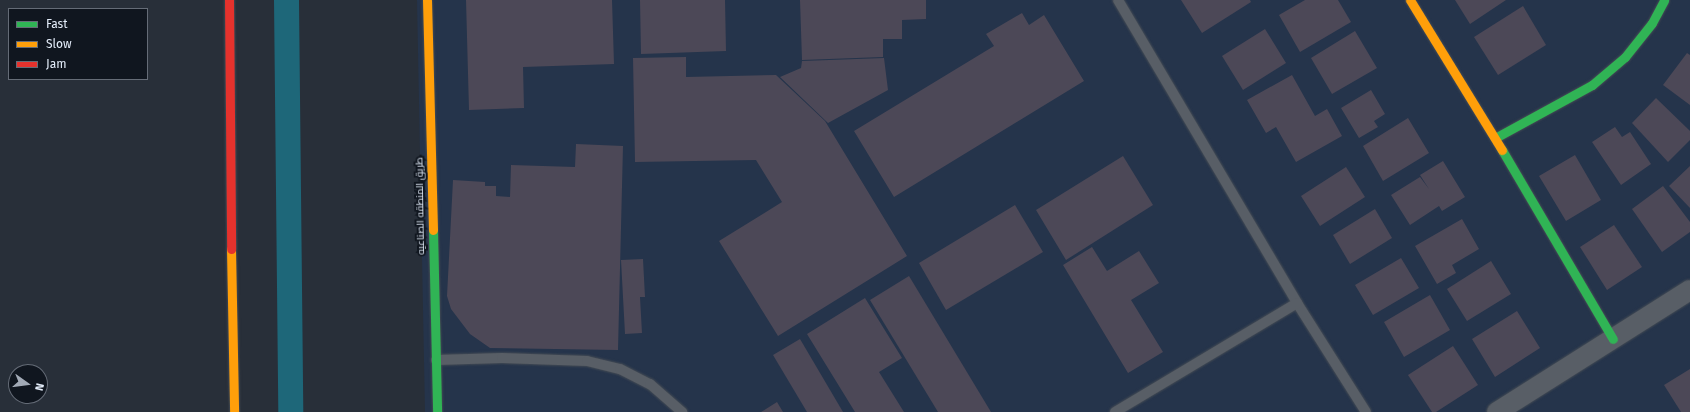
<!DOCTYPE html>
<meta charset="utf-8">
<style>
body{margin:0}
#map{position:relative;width:1690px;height:412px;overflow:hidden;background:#282f39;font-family:"Fira Sans",Cairo,sans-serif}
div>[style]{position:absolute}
.built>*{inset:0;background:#25344b}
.canal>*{height:25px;margin:-12.5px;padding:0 12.5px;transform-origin:12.5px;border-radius:12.5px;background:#1e6779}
.building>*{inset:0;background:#4c4857}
.roads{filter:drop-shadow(0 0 1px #444b54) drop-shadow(0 0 1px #444b54)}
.lane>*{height:10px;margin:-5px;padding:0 5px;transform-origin:5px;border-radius:5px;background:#585e66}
.street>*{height:20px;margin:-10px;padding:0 10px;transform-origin:10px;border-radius:10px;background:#585e66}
.fast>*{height:9px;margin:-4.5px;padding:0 4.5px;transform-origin:4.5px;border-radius:4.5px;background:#30b455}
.slow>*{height:9px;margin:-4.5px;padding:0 4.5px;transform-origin:4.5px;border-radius:4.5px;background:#ff9f0a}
.jam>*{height:9px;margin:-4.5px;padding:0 4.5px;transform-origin:4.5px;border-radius:4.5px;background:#e5322d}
span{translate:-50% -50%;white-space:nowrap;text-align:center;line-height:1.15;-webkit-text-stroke:4px #10161f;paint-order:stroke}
.street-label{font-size:10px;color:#e4edfa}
.legend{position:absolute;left:8px;top:8px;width:140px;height:72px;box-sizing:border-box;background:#10161f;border:1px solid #656c77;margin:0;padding:5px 7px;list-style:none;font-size:12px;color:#e4edfa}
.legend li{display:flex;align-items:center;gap:8px;height:20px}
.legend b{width:20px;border:1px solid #656c77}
.north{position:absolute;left:8px;top:364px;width:40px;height:40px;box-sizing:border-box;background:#10161f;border:1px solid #656c77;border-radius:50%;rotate:104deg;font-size:11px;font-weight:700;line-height:16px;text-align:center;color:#e4edfa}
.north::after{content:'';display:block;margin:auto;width:14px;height:18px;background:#a2aab6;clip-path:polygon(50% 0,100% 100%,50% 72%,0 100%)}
</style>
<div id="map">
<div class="built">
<div style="clip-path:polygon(417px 0,1690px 0,1690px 412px,425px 412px)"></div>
</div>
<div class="canal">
<div style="left:286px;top:0;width:412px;rotate:89.4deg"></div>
</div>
<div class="building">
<div style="clip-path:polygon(466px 0,612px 0,614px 64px,523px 67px,524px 108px,469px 110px)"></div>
<div style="clip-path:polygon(640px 0,725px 0,726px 51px,641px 54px)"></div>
<div style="clip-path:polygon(800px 0,926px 0,926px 19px,902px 20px,902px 39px,883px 39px,883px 57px,802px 60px)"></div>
<div style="clip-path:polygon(1181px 0,1250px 0,1251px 2px,1202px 33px)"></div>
<div style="clip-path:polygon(1305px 0,1338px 0,1351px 22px,1300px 52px,1279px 15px)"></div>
<div style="clip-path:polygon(1455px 0,1506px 0,1470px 24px)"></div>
<div style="clip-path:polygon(1523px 6px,1546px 45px,1498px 75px,1474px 37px)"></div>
<div style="clip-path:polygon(1022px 13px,1029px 25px,1044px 15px,1084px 81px,894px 197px,854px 131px,994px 46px,986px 34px)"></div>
<div style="clip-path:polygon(1265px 29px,1286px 63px,1243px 90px,1222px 56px)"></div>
<div style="clip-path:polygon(1355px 31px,1377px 68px,1332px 94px,1311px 58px)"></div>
<div style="clip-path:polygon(1687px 53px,1690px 55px,1690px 105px,1663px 85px)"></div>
<div style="clip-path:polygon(686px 57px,686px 77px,776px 75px,825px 121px,907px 256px,778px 336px,719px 241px,782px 202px,756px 160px,635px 162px,633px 58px)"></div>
<div style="clip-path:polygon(884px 58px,888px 90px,828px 123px,780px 77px,801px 68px,802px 61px)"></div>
<div style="clip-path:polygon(1292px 75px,1315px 116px,1327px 109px,1342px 136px,1296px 162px,1276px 127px,1266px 133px,1247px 100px)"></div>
<div style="clip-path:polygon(1371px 90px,1385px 114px,1374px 121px,1378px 127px,1359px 138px,1341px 108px)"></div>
<div style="clip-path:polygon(1656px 98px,1690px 131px,1690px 140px,1668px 162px,1632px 123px)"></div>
<div style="clip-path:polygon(1408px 118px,1429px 153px,1383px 181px,1363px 146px)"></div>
<div style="clip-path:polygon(1615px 127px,1622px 137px,1630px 132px,1651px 164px,1621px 185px,1592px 142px)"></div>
<div style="clip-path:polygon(576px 144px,623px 146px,618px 350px,490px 348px,470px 334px,451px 309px,447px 296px,453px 180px,485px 182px,485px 186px,496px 186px,496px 196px,510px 197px,511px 165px,575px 167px)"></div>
<div style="clip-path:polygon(1575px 155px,1601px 200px,1566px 221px,1539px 176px)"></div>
<div style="clip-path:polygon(1123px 156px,1153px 205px,1066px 260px,1036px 210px)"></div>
<div style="clip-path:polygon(1443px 161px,1465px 197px,1442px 211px,1439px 206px,1410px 225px,1391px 195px,1420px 177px,1429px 189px,1420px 175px)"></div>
<div style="clip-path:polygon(1690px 166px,1690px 208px,1669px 186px)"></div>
<div style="clip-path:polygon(1346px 167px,1365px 197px,1320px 226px,1301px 196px)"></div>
<div style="clip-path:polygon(1663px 186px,1690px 222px,1690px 232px,1662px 252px,1632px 209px)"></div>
<div style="clip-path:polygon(1015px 205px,1043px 252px,946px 310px,919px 263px)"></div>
<div style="clip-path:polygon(1375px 209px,1392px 238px,1350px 264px,1333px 235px)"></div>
<div style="clip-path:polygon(1462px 219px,1479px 249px,1452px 265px,1456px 273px,1437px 284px,1415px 246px)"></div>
<div style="clip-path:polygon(1614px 225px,1642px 267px,1607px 290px,1580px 247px)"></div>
<div style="clip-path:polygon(1092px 247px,1107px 271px,1139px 251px,1159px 283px,1131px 300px,1163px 352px,1128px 373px,1063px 265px)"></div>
<div style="clip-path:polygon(1401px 258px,1419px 288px,1373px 315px,1355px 285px)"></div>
<div style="clip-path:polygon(643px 259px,645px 297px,640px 297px,642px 333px,625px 334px,621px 260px)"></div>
<div style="clip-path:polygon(1491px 261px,1511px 294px,1467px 321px,1447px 289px)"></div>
<div style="clip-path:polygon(909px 276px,991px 412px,938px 412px,870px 300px)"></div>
<div style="clip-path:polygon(1430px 295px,1450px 330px,1404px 357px,1384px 322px)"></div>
<div style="clip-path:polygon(865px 298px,902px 358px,879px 372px,904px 412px,855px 412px,807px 334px)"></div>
<div style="clip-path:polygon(1517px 311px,1540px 348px,1495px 377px,1472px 339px)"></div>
<div style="clip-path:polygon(800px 339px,843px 412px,807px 412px,773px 355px)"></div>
<div style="clip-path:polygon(1453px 346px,1478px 385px,1436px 412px,1432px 412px,1408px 375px)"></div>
<div style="clip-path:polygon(1690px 369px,1690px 412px,1681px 412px,1664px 385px)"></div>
<div style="clip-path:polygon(777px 402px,783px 412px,761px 412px)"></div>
</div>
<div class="roads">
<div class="lane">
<div style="left:1118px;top:0;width:352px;rotate:59.4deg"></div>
<div style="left:1297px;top:303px;width:129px;rotate:57.7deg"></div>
<div style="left:436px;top:360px;width:66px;rotate:-1.7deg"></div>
<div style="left:502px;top:358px;width:85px;rotate:2deg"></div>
<div style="left:587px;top:361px;width:34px;rotate:14deg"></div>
<div style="left:620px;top:369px;width:34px;rotate:27deg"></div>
<div style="left:650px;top:384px;width:43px;rotate:41.2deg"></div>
<div style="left:1115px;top:412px;width:212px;rotate:-30.9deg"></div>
</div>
<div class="street">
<div style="left:1497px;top:412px;width:228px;rotate:-32.3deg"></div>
</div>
<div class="fast">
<div style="left:1495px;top:138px;width:111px;rotate:-28.7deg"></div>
<div style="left:1592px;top:85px;width:43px;rotate:-40.3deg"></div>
<div style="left:1625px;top:57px;width:43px;rotate:-51.5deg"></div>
<div style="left:1652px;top:23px;width:26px;rotate:-62deg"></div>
<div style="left:1502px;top:150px;width:219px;rotate:59.6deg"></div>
<div style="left:433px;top:230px;width:182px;rotate:88.7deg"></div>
</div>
<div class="slow">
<div style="left:427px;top:0;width:230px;rotate:88.5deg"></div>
<div style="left:1410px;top:0;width:176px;rotate:58.5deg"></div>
<div style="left:231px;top:249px;width:163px;rotate:88.9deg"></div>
</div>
<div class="jam">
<div style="left:229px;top:0;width:249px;rotate:89.5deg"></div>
</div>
</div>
<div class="street-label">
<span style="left:421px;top:206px;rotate:-91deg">طريق المنطقه الصناعيه</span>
</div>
<ul class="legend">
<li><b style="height:5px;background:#30b455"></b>Fast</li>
<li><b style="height:5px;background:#ff9f0a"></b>Slow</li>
<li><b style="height:5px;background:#e5322d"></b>Jam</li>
</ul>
<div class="north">N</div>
</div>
